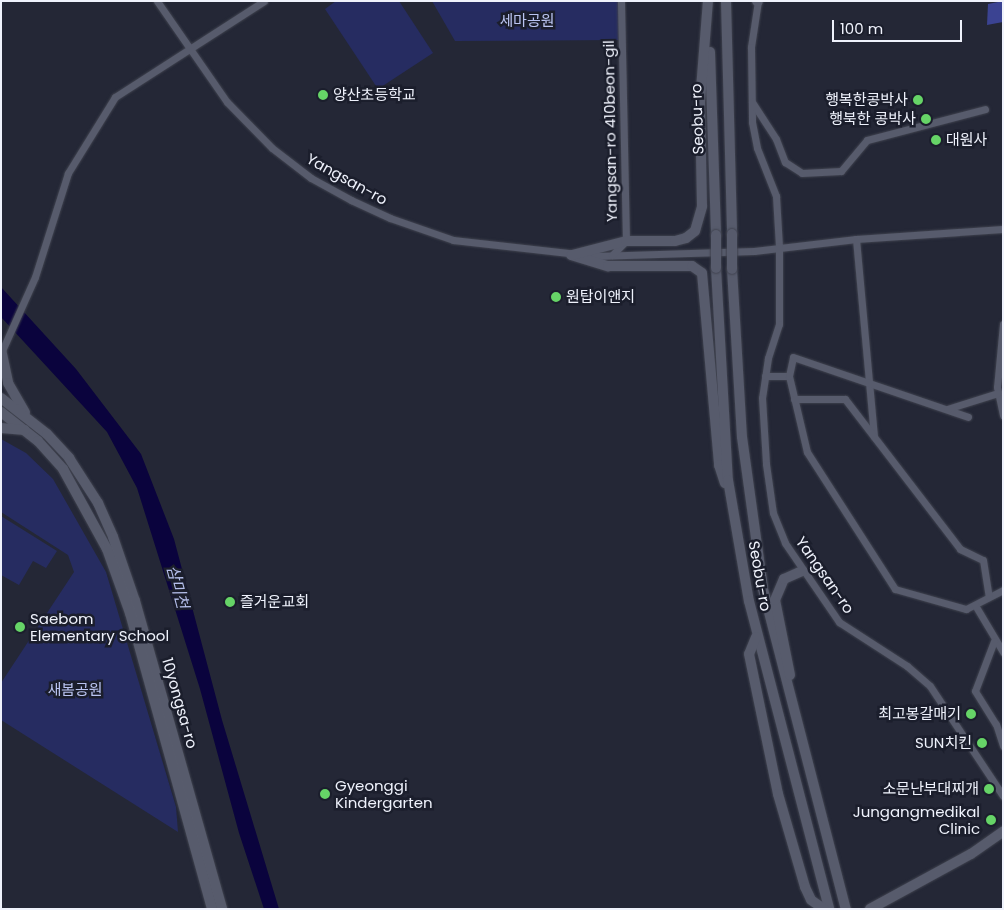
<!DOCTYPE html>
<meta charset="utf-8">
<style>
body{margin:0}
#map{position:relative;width:1004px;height:910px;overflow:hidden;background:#242736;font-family:Poppins,"Noto Sans KR",sans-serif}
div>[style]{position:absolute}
.green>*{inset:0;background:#262c61}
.forest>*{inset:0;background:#3b4392}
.water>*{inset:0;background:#0a033d}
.roads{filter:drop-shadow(0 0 1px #3f424e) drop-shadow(0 0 1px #3f424e)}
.street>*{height:7px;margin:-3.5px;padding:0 3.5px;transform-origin:3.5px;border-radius:3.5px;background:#575b6c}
.secondary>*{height:10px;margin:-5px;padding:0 5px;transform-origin:5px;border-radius:5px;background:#575b6c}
.bridges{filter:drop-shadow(0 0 1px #3f424e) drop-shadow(0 0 1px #3f424e)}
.secondary-bridge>*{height:10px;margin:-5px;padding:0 5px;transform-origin:5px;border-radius:5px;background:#575b6c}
.dots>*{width:14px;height:14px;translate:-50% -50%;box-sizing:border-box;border:2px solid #1b1e2c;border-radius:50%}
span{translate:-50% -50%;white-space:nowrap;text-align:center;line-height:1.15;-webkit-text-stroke:5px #1b1e2c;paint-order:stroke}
.park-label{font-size:15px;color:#bac4f1}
.poi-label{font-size:15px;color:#eff2fc}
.left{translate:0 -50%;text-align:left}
.right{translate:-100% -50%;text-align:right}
.street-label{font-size:15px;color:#eff2fc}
.water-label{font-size:16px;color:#b5bfeb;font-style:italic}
.frame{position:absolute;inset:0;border:2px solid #eff2fc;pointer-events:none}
.scale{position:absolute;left:832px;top:20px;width:130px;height:22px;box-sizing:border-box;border:2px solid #eff2fc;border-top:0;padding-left:6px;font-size:15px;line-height:18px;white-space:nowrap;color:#eff2fc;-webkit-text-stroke:4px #1b1e2c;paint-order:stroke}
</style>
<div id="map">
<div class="green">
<div style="clip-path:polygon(336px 1px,399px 1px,433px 53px,378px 89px,325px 9px)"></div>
<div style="clip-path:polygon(432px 1px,621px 1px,622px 40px,455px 41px)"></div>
<div style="clip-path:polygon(1px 439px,26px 453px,53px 479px,106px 572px,176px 807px,178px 832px,1px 720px,1px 683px,74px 572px,68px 555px,1px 512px)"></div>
<div style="clip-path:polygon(1px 516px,57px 551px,46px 568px,33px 561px,19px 585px,1px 575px)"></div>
</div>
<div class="forest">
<div style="clip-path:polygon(1003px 1px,1003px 22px,987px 25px,988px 4px)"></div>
</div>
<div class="water">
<div style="clip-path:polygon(1px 287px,76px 369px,141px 454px,174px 539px,222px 720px,279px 909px,264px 909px,239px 833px,200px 689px,137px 488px,107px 432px,1px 317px)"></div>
</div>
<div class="roads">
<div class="street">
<div style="left:157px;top:1px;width:123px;rotate:55.3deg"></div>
<div style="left:227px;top:102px;width:64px;rotate:45.6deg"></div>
<div style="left:272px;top:148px;width:49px;rotate:37.6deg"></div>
<div style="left:311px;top:178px;width:46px;rotate:28.8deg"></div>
<div style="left:351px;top:200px;width:43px;rotate:24.8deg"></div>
<div style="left:390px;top:218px;width:67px;rotate:19.2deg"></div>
<div style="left:453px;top:240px;width:143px;rotate:6.4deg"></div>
<div style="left:595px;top:256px;width:159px;rotate:-1.8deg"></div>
<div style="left:754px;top:251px;width:103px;rotate:-6.7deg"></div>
<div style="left:856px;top:239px;width:147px;rotate:-3.9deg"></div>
<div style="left:758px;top:1px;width:47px;rotate:98.7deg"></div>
<div style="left:751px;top:47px;width:75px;rotate:89.2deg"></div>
<div style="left:752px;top:122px;width:26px;rotate:79deg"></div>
<div style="left:757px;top:148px;width:52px;rotate:68.4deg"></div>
<div style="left:776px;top:196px;width:50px;rotate:86.6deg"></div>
<div style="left:779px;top:246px;width:78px;rotate:90deg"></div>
<div style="left:779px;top:324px;width:36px;rotate:108deg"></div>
<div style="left:768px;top:358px;width:40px;rotate:98.5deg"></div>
<div style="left:762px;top:398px;width:66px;rotate:86.5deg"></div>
<div style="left:766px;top:464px;width:49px;rotate:81.9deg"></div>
<div style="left:773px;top:513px;width:32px;rotate:68deg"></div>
<div style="left:785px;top:543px;width:96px;rotate:55.6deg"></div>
<div style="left:839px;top:622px;width:81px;rotate:32.9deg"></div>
<div style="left:907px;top:666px;width:30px;rotate:41deg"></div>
<div style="left:930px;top:686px;width:132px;rotate:56.4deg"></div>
<div style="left:752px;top:102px;width:44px;rotate:57deg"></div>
<div style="left:776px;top:139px;width:25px;rotate:69deg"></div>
<div style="left:785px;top:162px;width:20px;rotate:33deg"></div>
<div style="left:802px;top:173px;width:39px;rotate:-3deg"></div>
<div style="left:841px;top:171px;width:40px;rotate:-50deg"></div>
<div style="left:867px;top:140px;width:122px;rotate:-14.7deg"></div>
<div style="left:856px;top:239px;width:198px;rotate:84.8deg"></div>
<div style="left:612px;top:255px;width:20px;rotate:-45deg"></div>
<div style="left:626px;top:241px;width:240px;rotate:-91.2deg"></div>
<div style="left:1003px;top:324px;width:63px;rotate:95.4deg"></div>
<div style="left:997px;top:387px;width:29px;rotate:78deg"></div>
<div style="left:1px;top:353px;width:83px;rotate:-65.9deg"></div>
<div style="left:35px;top:277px;width:109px;rotate:-72.4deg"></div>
<div style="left:68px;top:173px;width:89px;rotate:-58.3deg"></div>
<div style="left:115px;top:97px;width:177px;rotate:-32.8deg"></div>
<div style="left:765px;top:376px;width:24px"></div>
<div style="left:789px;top:376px;width:78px;rotate:76.7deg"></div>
<div style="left:807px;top:452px;width:163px;rotate:57.3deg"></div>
<div style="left:895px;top:589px;width:74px;rotate:15.7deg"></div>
<div style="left:966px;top:609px;width:42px;rotate:-27.2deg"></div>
<div style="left:789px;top:376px;width:19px;rotate:-78deg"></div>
<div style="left:793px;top:357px;width:185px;rotate:18.9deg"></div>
<div style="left:794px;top:399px;width:51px"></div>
<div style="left:845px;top:399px;width:189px;rotate:52.5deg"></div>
<div style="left:960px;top:549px;width:25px;rotate:26deg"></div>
<div style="left:983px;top:560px;width:37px;rotate:81deg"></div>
<div style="left:947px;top:409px;width:53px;rotate:-17.4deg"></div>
<div style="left:975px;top:605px;width:55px;rotate:59.2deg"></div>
<div style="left:994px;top:641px;width:53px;rotate:110.8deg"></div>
<div style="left:975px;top:691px;width:39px;rotate:58deg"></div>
<div style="left:996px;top:724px;width:23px;rotate:72deg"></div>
</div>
<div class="secondary">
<div style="left:726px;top:1px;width:233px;rotate:88.5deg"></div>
<div style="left:757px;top:1px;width:1px;rotate:45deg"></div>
<div style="left:710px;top:52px;width:183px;rotate:88.1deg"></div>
<div style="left:571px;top:255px;width:39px;rotate:17deg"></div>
<div style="left:608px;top:266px;width:84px"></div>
<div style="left:692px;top:266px;width:12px;rotate:35deg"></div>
<div style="left:702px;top:273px;width:193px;rotate:84.9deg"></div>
<div style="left:719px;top:465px;width:19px;rotate:72deg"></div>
<div style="left:572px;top:255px;width:56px;rotate:-14.5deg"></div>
<div style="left:626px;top:241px;width:49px"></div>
<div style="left:675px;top:241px;width:11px;rotate:-15deg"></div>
<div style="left:686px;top:238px;width:11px;rotate:-38deg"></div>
<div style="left:695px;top:231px;width:26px;rotate:-74deg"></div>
<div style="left:702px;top:206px;width:104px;rotate:-91.1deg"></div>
<div style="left:700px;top:102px;width:101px;rotate:-85.5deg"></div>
<div style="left:716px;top:268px;width:212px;rotate:86.8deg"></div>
<div style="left:728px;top:480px;width:123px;rotate:80.2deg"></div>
<div style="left:749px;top:601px;width:318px;rotate:75.4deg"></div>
<div style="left:732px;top:269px;width:168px;rotate:86.6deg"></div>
<div style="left:742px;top:437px;width:153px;rotate:82.1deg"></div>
<div style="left:763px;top:589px;width:331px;rotate:75.5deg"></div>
<div style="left:1px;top:349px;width:35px;rotate:78deg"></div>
<div style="left:8px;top:383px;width:34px;rotate:60deg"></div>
<div style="left:1px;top:398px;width:58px;rotate:38deg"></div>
<div style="left:47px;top:434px;width:33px;rotate:47deg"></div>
<div style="left:69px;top:458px;width:54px;rotate:57.2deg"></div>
<div style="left:98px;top:503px;width:37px;rotate:66deg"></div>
<div style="left:113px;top:537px;width:68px;rotate:71deg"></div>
<div style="left:135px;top:601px;width:320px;rotate:74.2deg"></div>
<div style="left:1px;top:412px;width:47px;rotate:38.1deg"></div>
<div style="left:38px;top:441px;width:38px;rotate:48deg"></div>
<div style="left:63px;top:469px;width:91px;rotate:61.2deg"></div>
<div style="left:107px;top:549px;width:68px;rotate:70.2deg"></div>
<div style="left:130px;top:613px;width:307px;rotate:74.5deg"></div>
<div style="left:1px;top:428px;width:24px;rotate:5deg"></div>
<div style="left:756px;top:637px;width:18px;rotate:112deg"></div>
<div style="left:749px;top:654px;width:143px;rotate:78.3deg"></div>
<div style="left:778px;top:794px;width:97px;rotate:73.8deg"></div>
<div style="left:805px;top:887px;width:14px;rotate:65deg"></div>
<div style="left:811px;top:900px;width:16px;rotate:35deg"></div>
<div style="left:790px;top:675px;width:76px;rotate:-101.3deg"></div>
<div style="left:775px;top:600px;width:23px;rotate:-67deg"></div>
<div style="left:784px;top:579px;width:20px;rotate:-24deg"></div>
<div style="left:870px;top:909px;width:115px;rotate:-28.6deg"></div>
<div style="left:971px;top:854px;width:39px;rotate:-35deg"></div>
</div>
</div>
<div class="bridges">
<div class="secondary-bridge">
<div style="left:732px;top:234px;width:35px;rotate:90deg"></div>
<div style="left:716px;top:268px;width:33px;rotate:-90deg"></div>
</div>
</div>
<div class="dots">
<div style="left:323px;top:95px;background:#66d467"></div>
<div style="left:918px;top:100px;background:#66d467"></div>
<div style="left:926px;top:119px;background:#66d467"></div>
<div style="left:936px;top:140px;background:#66d467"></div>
<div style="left:556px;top:297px;background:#66d467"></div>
<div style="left:230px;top:602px;background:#66d467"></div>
<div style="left:20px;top:627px;background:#66d467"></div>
<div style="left:971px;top:714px;background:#66d467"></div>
<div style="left:982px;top:743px;background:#66d467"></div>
<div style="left:989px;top:789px;background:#66d467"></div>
<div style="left:325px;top:794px;background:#66d467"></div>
<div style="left:991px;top:820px;background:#66d467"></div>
</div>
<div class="park-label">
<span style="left:527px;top:21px">세마공원</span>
<span style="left:75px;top:690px">새봄공원</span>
</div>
<div class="poi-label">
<span class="left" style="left:333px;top:95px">양산초등학교</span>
<span class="right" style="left:908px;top:100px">행복한콩박사</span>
<span class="right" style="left:916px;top:119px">행북한 콩박사</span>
<span class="left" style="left:946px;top:140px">대원사</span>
<span class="left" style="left:566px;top:297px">원탑이앤지</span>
<span class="left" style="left:240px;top:602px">즐거운교회</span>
<span class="left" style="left:30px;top:627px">Saebom<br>Elementary School</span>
<span class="right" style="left:961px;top:714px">최고봉갈매기</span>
<span class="right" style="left:972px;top:743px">SUN치킨</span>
<span class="left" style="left:335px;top:794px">Gyeonggi<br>Kindergarten</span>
<span class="right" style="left:979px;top:789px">소문난부대찌개</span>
<span class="right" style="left:980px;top:820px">Jungangmedikal<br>Clinic</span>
</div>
<div class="street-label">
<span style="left:697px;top:119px;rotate:-92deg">Seobu-ro</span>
<span style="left:610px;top:131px;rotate:-91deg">Yangsan-ro 410beon-gil</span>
<span style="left:347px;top:179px;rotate:29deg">Yangsan-ro</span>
<span style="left:825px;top:575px;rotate:55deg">Yangsan-ro</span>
<span style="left:760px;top:576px;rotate:80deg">Seobu-ro</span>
<span style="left:180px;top:703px;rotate:74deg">10yongsa-ro</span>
</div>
<div class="water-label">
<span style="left:177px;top:587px;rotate:75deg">삼미천</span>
</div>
<div class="frame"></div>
<div class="scale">100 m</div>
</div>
